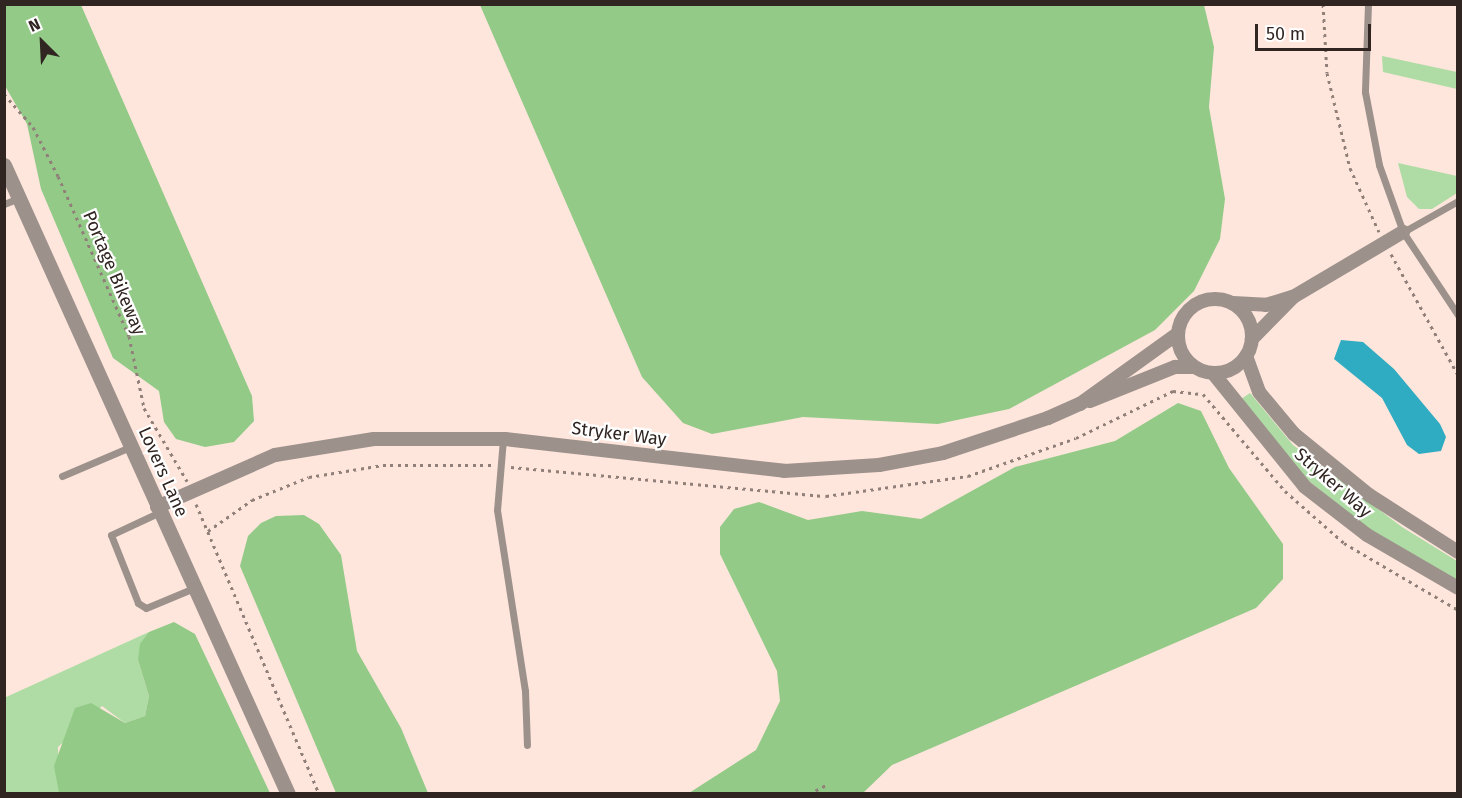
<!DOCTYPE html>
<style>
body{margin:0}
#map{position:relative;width:1462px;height:798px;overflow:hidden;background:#fee6dc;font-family:"Fira Sans",sans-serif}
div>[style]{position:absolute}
.green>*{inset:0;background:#aedca4}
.forest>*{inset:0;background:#93ca87}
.water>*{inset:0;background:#30acc2}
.path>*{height:3px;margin-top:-1.5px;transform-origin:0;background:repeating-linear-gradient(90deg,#918079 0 3px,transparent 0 7.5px)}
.service>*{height:7px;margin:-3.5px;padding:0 3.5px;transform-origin:3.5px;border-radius:3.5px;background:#9d918c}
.minor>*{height:14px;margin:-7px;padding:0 7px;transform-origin:7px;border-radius:7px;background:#9d918c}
.minor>.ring{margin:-7px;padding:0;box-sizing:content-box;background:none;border:14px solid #9d918c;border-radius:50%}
.tertiary>*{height:15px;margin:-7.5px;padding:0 7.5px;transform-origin:7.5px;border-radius:7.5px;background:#9d918c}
span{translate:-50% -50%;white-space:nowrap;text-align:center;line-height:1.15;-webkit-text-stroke:4.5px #fff;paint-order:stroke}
.street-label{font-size:18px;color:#302521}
.frame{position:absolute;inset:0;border:6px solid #302521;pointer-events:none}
.north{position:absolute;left:12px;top:12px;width:60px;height:60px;-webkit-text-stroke:4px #fff;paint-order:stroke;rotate:336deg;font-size:16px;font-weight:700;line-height:24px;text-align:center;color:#302521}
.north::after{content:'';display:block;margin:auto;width:21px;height:27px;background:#302521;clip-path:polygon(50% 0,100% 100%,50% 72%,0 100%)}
.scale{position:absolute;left:1255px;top:24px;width:116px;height:27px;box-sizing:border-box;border:3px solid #302521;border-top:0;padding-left:8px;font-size:18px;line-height:21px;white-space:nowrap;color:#302521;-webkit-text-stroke:4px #fff;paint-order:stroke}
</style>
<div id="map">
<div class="green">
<div style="clip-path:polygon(1382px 56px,1457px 72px,1457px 89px,1383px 72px)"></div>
<div style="clip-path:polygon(1398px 163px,1457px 176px,1457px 193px,1432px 209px,1419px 209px,1407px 197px)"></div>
<div style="clip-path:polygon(1250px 393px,1293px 445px,1402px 527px,1457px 561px,1457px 582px,1372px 532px,1304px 477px,1241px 399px)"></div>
<div style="clip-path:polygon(149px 632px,138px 660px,149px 696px,145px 716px,125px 723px,102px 706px,58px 747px,59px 793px,5px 793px,4px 698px)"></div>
</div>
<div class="forest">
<div style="clip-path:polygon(4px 5px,81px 5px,252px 396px,254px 421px,234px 442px,205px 447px,176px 439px,164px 422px,159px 391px,113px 358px,41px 189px,27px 124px,5px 86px)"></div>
<div style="clip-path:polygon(480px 5px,1204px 5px,1214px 47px,1209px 107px,1225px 199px,1220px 239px,1194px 291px,1155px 330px,1009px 409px,938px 424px,803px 417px,712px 434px,683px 423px,642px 377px)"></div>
<div style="clip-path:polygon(1178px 403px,1201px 411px,1229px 468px,1283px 544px,1283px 579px,1256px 608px,892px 765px,863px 793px,689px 793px,756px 750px,780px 701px,777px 671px,720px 554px,720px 527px,734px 509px,759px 502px,808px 520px,862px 511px,921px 519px,1015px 467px,1115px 441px)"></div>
<div style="clip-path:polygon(304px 515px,319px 524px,341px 555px,357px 651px,401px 728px,428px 793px,336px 793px,240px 566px,248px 536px,261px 523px,276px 516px)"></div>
<div style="clip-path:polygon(174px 622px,195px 634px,270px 793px,59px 793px,54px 766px,75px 708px,91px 703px,125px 723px,145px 716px,149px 696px,138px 660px,140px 644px,149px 632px)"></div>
</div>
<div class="water">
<div style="clip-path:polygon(1341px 340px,1363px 342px,1394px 369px,1440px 424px,1446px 437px,1441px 451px,1419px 454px,1407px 445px,1382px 398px,1334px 359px)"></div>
</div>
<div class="path">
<div style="left:1323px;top:4px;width:69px;rotate:86.7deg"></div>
<div style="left:1327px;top:73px;width:98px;rotate:76.4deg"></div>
<div style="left:1350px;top:168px;width:70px;rotate:65.6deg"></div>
<div style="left:4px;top:94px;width:44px;rotate:48.7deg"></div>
<div style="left:33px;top:127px;width:55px;rotate:63deg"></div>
<div style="left:58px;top:176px;width:175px;rotate:66.1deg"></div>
<div style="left:129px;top:336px;width:74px;rotate:78.2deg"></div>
<div style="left:144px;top:408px;width:85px;rotate:59.5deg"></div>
<div style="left:1391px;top:254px;width:138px;rotate:61deg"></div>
<div style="left:511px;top:467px;width:316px;rotate:5.3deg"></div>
<div style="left:826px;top:496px;width:143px;rotate:-8deg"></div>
<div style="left:968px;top:476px;width:114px;rotate:-19.4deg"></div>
<div style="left:1076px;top:438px;width:108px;rotate:-25.9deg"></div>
<div style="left:1173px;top:391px;width:30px;rotate:6deg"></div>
<div style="left:1203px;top:394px;width:127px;rotate:49.8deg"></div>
<div style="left:1285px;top:491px;width:79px;rotate:41.4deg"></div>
<div style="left:1344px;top:543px;width:132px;rotate:30.4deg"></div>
<div style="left:196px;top:504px;width:315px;rotate:67deg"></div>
<div style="left:208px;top:531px;width:54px;rotate:-35.2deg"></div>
<div style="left:252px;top:500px;width:61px;rotate:-22deg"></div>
<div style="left:309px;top:477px;width:75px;rotate:-9.2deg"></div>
<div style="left:383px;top:465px;width:109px"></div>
<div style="left:809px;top:794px;width:19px;rotate:-28deg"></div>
</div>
<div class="service">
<div style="left:1368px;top:4px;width:88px;rotate:92deg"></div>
<div style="left:1365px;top:92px;width:74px;rotate:79.1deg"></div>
<div style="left:1379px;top:165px;width:71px;rotate:70.3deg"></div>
<div style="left:1403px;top:232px;width:100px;rotate:56.5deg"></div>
<div style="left:4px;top:204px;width:16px;rotate:-22deg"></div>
<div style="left:1403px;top:232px;width:63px;rotate:-29.4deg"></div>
<div style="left:503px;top:439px;width:71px;rotate:94.8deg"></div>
<div style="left:497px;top:510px;width:183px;rotate:81.2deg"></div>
<div style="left:525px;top:691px;width:54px;rotate:87.9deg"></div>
<div style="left:62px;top:476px;width:74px;rotate:-23.1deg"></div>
<div style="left:160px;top:512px;width:54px;rotate:154.9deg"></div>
<div style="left:111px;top:535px;width:73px;rotate:68.3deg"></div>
<div style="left:138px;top:603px;width:9px;rotate:32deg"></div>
<div style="left:146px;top:608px;width:52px;rotate:-22.6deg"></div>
</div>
<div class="minor">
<div style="left:1293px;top:297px;width:128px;rotate:-30.6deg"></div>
<div class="ring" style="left:1178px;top:299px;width:60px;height:60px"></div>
<div style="left:1233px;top:303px;width:33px;rotate:3deg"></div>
<div style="left:1266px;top:305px;width:28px;rotate:-17deg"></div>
<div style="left:1293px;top:297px;width:59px;rotate:134.3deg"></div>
<div style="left:1246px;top:356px;width:38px;rotate:70deg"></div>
<div style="left:1259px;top:392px;width:55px;rotate:50.2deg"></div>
<div style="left:1294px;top:434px;width:97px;rotate:39.1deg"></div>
<div style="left:1369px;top:495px;width:106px;rotate:32.6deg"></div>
<div style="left:1213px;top:373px;width:146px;rotate:51.1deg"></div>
<div style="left:1305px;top:487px;width:78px;rotate:37.7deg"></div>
<div style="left:1367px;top:535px;width:105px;rotate:30.2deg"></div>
<div style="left:1090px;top:401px;width:92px;rotate:-21.8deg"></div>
<div style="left:1175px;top:367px;width:19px"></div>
<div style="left:157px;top:507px;width:129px;rotate:-23.8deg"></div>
<div style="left:275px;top:455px;width:100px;rotate:-9.2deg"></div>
<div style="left:374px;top:439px;width:131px"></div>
<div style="left:505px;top:439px;width:281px;rotate:6.5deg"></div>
<div style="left:784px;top:471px;width:95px;rotate:-3.6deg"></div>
<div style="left:879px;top:465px;width:65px;rotate:-10.6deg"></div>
<div style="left:943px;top:453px;width:111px;rotate:-18.4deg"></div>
<div style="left:1048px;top:418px;width:35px;rotate:-24deg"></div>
<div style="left:1080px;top:404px;width:120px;rotate:-35.8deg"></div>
</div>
<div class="tertiary">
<div style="left:4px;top:165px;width:690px;rotate:65.7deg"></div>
</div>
<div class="street-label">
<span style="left:114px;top:273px;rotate:67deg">Portage Bikeway</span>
<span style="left:619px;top:434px;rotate:7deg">Stryker Way</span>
<span style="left:163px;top:472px;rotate:66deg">Lovers Lane</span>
<span style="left:1333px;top:483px;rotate:41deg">Stryker Way</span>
</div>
<div class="frame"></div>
<div class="north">N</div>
<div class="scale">50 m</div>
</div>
